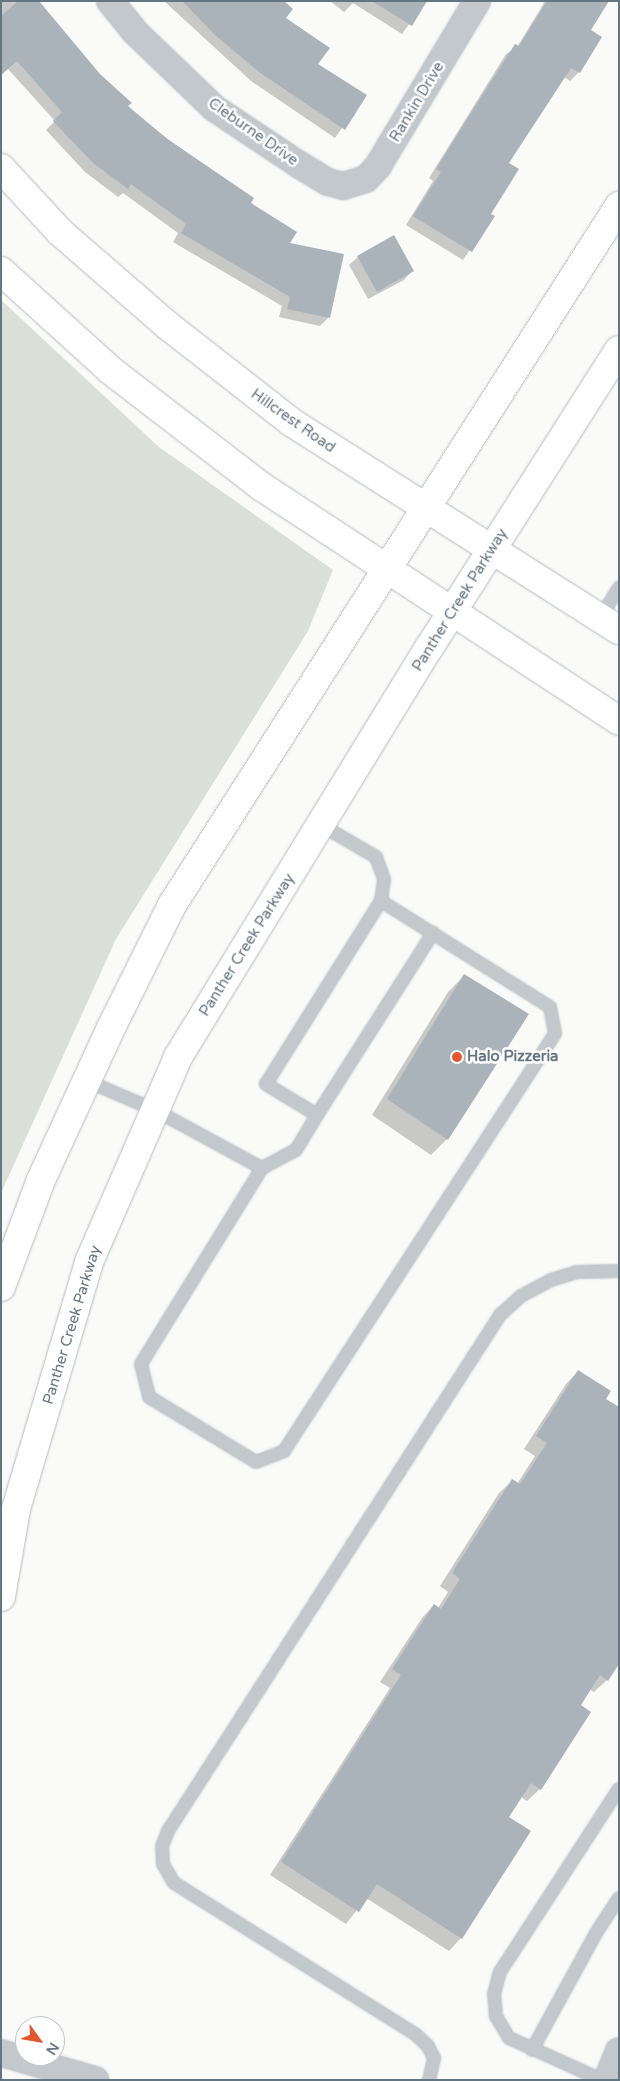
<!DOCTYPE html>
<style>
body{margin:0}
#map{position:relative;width:620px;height:2081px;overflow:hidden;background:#fafaf8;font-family:"Varela Round",sans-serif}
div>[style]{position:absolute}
.green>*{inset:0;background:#dadfd7}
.shadow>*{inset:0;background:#0003}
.building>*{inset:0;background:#aab3b9}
.roads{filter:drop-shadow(0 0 1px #b3babf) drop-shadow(0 0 1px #b3babf)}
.lane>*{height:12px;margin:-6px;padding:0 6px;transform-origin:6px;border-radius:6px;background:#c3c8cc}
.street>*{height:26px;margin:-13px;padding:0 13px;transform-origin:13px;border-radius:13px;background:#c3c8cc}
.secondary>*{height:28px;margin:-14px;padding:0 14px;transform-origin:14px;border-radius:14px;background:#fff}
.dots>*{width:14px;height:14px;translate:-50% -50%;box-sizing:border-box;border:2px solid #fff;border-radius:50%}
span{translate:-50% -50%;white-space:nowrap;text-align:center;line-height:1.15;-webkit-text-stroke:5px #fff;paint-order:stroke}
.street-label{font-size:15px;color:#657683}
.poi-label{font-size:15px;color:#657683;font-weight:700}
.left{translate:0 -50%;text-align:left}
.frame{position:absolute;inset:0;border:2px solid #657683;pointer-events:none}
.north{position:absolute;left:15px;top:2016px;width:50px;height:50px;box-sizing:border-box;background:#fff;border:1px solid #c1c8cd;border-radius:50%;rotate:122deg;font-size:14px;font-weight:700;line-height:20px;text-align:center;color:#657683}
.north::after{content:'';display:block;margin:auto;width:18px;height:22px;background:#e4572e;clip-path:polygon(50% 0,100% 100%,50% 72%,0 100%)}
</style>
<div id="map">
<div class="green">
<div style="clip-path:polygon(1px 300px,159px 447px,333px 570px,308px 631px,116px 939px,1px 1193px)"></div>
</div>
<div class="shadow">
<div style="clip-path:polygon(1px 1px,37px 1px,126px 106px,249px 203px,288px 243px,328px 318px,320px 326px,279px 317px,282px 306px,173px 242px,178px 233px,123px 193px,118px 197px,85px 172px,46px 130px,55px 121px,8px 69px,1px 75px)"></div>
<div style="clip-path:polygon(164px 1px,282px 1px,285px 18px,317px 65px,365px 95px,335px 138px,251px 81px)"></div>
<div style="clip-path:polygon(330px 1px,426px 1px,402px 34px,353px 3px,344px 12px)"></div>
<div style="clip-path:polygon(542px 1px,608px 1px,590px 30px,601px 37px,579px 72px,570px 81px,564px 77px,507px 164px,489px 214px,493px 216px,463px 260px,406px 225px,433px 181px,429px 178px,506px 54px,517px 47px,544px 3px)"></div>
<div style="clip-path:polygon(358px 257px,412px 271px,404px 280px,368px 299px,349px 265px)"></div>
<div style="clip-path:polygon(464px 976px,447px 1139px,431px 1155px,372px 1115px,448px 992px)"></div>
<div style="clip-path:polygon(578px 1371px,604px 1399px,607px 1680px,594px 1692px,589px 1689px,579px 1706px,540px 1789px,527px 1801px,521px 1797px,508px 1818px,461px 1938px,449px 1951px,366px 1898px,346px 1924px,270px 1875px,390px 1688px,380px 1682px,422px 1618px,434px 1605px,438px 1608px,448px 1592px,440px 1586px,499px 1493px,512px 1481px,517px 1484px,535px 1456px,524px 1449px,566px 1384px)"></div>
</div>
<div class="building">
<div style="clip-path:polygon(18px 1px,39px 1px,100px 74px,132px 103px,128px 106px,166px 138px,254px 198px,251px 203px,297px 232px,290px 243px,344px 254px,330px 318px,287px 309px,290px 297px,181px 233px,186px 224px,131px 184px,128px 189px,93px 163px,53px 121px,62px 112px,17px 61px,1px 75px,1px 16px)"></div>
<div style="clip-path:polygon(182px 1px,284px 1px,293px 9px,286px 18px,330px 48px,318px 64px,367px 95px,345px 130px,259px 72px,215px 35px)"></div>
<div style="clip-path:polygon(372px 1px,427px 1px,412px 26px)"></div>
<div style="clip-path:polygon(547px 1px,609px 1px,591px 30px,602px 37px,580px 73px,571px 68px,509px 163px,519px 169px,491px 214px,495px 216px,472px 252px,413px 216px,441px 172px,436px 169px,459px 132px,515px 44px,519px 46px)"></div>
<div style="clip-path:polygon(394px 235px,414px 271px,377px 292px,357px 256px)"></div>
<div style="clip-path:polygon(464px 974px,529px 1014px,448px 1140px,387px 1099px)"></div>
<div style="clip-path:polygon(578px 1370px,611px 1391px,606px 1399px,619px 1407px,619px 1664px,608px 1681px,600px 1675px,581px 1705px,591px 1712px,541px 1790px,531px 1783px,509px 1817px,531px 1831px,462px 1939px,377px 1884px,359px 1912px,281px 1862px,401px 1675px,392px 1669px,434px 1604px,441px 1609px,460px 1579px,452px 1573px,512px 1479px,520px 1484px,547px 1443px,536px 1436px)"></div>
</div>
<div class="roads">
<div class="lane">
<div style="left:600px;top:618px;width:36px;rotate:-58deg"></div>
<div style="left:87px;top:1081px;width:74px;rotate:23.1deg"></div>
<div style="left:155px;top:1110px;width:122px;rotate:28.5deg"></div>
<div style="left:262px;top:1168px;width:230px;rotate:121.7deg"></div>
<div style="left:141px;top:1364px;width:34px;rotate:76deg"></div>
<div style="left:149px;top:1397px;width:125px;rotate:31.3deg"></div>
<div style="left:256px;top:1462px;width:30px;rotate:-21deg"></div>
<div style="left:284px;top:1451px;width:498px;rotate:-57deg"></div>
<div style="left:555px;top:1033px;width:26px;rotate:-101deg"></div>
<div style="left:550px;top:1007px;width:199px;rotate:-147.9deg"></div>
<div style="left:381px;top:901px;width:22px;rotate:-82deg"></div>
<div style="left:384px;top:879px;width:23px;rotate:-110deg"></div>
<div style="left:376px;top:857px;width:64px;rotate:-149.8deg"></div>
<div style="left:317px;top:1115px;width:216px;rotate:-57.5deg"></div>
<div style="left:262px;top:1168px;width:38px;rotate:-28deg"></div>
<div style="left:296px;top:1150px;width:41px;rotate:-59deg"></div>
<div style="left:317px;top:1115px;width:60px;rotate:-148.7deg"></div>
<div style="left:266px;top:1084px;width:216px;rotate:-57.9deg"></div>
<div style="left:532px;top:2050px;width:133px;rotate:-61.3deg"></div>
<div style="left:596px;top:1933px;width:42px;rotate:-56.7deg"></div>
<div style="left:429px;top:2080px;width:23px;rotate:-77deg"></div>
<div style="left:434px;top:2058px;width:13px;rotate:-117deg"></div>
<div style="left:428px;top:2046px;width:18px;rotate:-137deg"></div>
<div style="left:415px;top:2034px;width:284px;rotate:-147.9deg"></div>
<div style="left:174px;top:1883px;width:22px;rotate:-120deg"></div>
<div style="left:163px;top:1864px;width:18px;rotate:-93deg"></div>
<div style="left:162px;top:1846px;width:16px;rotate:-68deg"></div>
<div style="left:168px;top:1831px;width:614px;rotate:-57.24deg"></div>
<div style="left:500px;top:1315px;width:28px;rotate:-42deg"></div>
<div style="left:521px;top:1296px;width:34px;rotate:-28deg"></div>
<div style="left:551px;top:1280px;width:27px;rotate:-17deg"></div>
<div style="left:577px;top:1272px;width:42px;rotate:-1.4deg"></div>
<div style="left:602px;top:2080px;width:102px;rotate:-155.7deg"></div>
<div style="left:509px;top:2038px;width:26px;rotate:-121deg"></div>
<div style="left:496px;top:2016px;width:22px;rotate:-95deg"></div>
<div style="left:494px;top:1994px;width:23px;rotate:-75deg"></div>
<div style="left:500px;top:1972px;width:218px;rotate:-57deg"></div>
</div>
<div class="street">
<div style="left:110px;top:1px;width:38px;rotate:51deg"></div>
<div style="left:134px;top:31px;width:111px;rotate:43.9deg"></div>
<div style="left:214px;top:108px;width:101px;rotate:33.7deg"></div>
<div style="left:298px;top:164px;width:35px;rotate:31deg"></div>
<div style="left:328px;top:182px;width:16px;rotate:15deg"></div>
<div style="left:343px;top:186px;width:24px;rotate:-17deg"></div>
<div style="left:366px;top:179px;width:18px;rotate:-47deg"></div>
<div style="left:378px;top:166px;width:192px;rotate:-59deg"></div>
<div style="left:1px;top:2053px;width:98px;rotate:16deg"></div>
<div style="left:607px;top:2080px;width:31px;rotate:-68deg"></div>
</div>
<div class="secondary">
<div style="left:1px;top:168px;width:87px;rotate:47.3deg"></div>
<div style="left:60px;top:232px;width:142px;rotate:41deg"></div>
<div style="left:167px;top:325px;width:157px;rotate:38deg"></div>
<div style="left:291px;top:422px;width:388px;rotate:32.4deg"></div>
<div style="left:1px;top:271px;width:147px;rotate:42.2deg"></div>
<div style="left:110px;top:370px;width:192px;rotate:37.6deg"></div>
<div style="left:262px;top:487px;width:427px;rotate:33.2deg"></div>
<div style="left:1px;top:1287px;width:114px;rotate:-69.5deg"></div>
<div style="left:41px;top:1180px;width:167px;rotate:-65.3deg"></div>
<div style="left:111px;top:1028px;width:137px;rotate:-63.6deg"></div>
<div style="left:172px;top:905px;width:830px;rotate:-57.4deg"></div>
<div style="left:1px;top:1597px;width:89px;rotate:-80.3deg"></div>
<div style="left:16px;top:1509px;width:258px;rotate:-73.5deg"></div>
<div style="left:89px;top:1262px;width:223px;rotate:-66.5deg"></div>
<div style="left:178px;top:1057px;width:480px;rotate:-58.5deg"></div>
<div style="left:429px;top:648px;width:353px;rotate:-57.5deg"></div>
</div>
</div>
<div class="dots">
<div style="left:457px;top:1057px;background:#e4572e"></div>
</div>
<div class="street-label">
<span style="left:417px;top:102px;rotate:-59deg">Rankin Drive</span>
<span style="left:253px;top:132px;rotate:35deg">Cleburne Drive</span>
<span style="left:293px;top:421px;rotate:35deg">Hillcrest Road</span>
<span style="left:460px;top:600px;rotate:-58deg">Panther Creek Parkway</span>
<span style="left:247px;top:945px;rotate:-58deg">Panther Creek Parkway</span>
<span style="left:72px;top:1325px;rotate:-73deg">Panther Creek Parkway</span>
</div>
<div class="poi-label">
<span class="left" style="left:467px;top:1057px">Halo Pizzeria</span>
</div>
<div class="frame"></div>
<div class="north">N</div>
</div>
